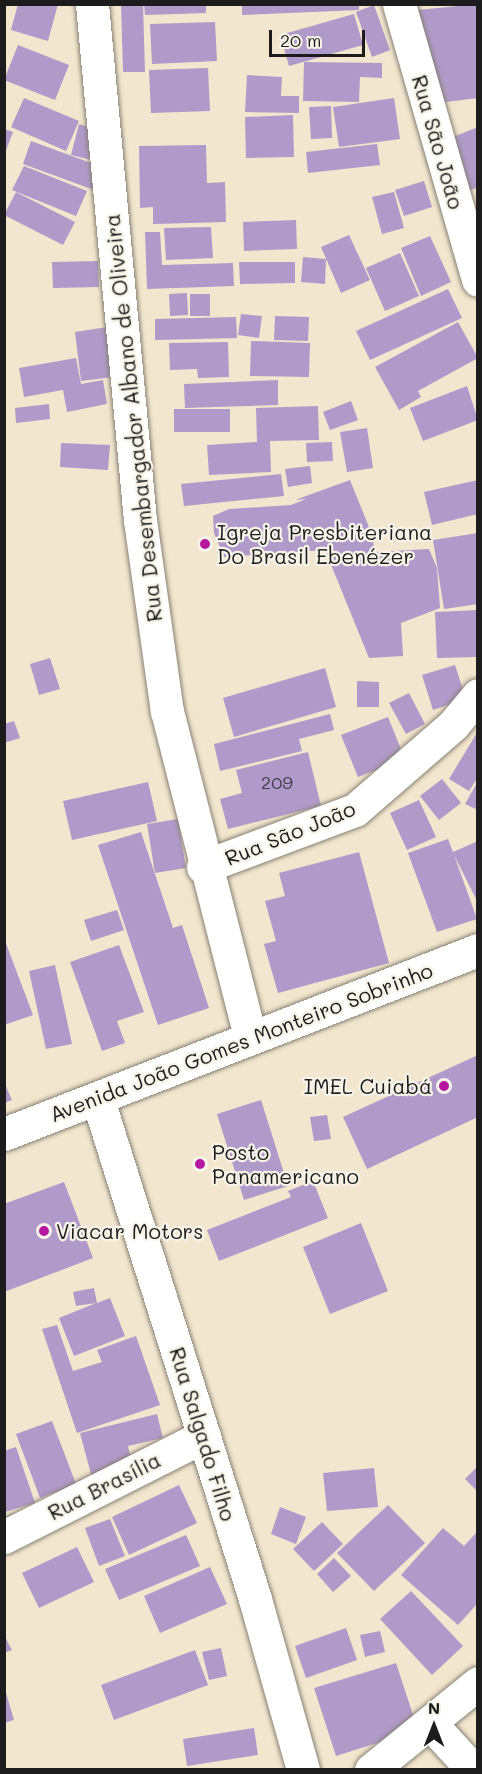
<!DOCTYPE html>
<meta charset="utf-8">
<style>
body{margin:0}
#map{position:relative;width:482px;height:1774px;overflow:hidden;background:#f2e6ce;font-family:Mali,sans-serif}
div>[style]{position:absolute}
.building>*{inset:0;background:#b09ac9}
.roads{filter:drop-shadow(0 0 2px #878175) drop-shadow(0 0 2px #878175)}
.minor>*{height:33px;margin:-16.5px;padding:0 16.5px;transform-origin:16.5px;border-radius:16.5px;background:#fff}
.secondary>*{height:33px;margin:-16.5px;padding:0 16.5px;transform-origin:16.5px;border-radius:16.5px;background:#fff}
.dots>*{width:16px;height:16px;translate:-50% -50%;box-sizing:border-box;border:3px solid #f7f3e8;border-radius:50%}
span{translate:-50% -50%;white-space:nowrap;text-align:center;line-height:1.15;-webkit-text-stroke:4.5px #f7f3e8;paint-order:stroke}
.number-label{font-size:18px;color:#413c47}
.number-label span{-webkit-text-stroke-width:0}
.street-label{font-size:21px;color:#1c1c1c}
.poi-label{font-size:21px;color:#1c1c1c}
.left{translate:0 -50%;text-align:left}
.right{translate:-100% -50%;text-align:right}
.frame{position:absolute;inset:0;border:6px solid #1c1c1c;pointer-events:none}
.north{position:absolute;left:404px;top:1696px;width:60px;height:60px;-webkit-text-stroke:4px #f7f3e8;paint-order:stroke;rotate:0deg;font-size:16px;font-weight:700;line-height:24px;text-align:center;color:#1c1c1c}
.north::after{content:'';display:block;margin:auto;width:21px;height:27px;background:#1c1c1c;clip-path:polygon(50% 0,100% 100%,50% 72%,0 100%)}
.scale{position:absolute;left:269px;top:30px;width:96px;height:27px;box-sizing:border-box;border:3px solid #1c1c1c;border-top:0;padding-left:8px;font-size:18px;line-height:21px;white-space:nowrap;color:#1c1c1c;-webkit-text-stroke:4px #f7f3e8;paint-order:stroke}
</style>
<div id="map">
<div class="building">
<div style="clip-path:polygon(18px 4px,58px 4px,48px 41px,11px 30px)"></div>
<div style="clip-path:polygon(121px 4px,143px 4px,145px 72px,123px 72px)"></div>
<div style="clip-path:polygon(144px 4px,206px 4px,206px 13px,145px 15px)"></div>
<div style="clip-path:polygon(242px 4px,359px 4px,359px 10px,242px 15px)"></div>
<div style="clip-path:polygon(478px 4px,478px 98px,430px 104px,418px 10px)"></div>
<div style="clip-path:polygon(374px 5px,390px 50px,372px 57px,356px 12px)"></div>
<div style="clip-path:polygon(354px 14px,363px 45px,289px 66px,280px 35px)"></div>
<div style="clip-path:polygon(215px 22px,217px 61px,152px 64px,150px 24px)"></div>
<div style="clip-path:polygon(18px 45px,69px 65px,55px 100px,4px 80px)"></div>
<div style="clip-path:polygon(304px 62px,382px 63px,382px 78px,360px 77px,359px 102px,303px 101px)"></div>
<div style="clip-path:polygon(208px 68px,210px 111px,151px 113px,149px 70px)"></div>
<div style="clip-path:polygon(247px 75px,282px 77px,281px 96px,299px 96px,299px 113px,245px 112px)"></div>
<div style="clip-path:polygon(24px 98px,79px 121px,66px 151px,11px 127px)"></div>
<div style="clip-path:polygon(394px 98px,400px 139px,339px 147px,333px 107px)"></div>
<div style="clip-path:polygon(331px 106px,332px 138px,311px 139px,309px 107px)"></div>
<div style="clip-path:polygon(293px 115px,294px 157px,246px 158px,245px 117px)"></div>
<div style="clip-path:polygon(79px 124px,98px 130px,91px 160px,71px 155px)"></div>
<div style="clip-path:polygon(478px 127px,478px 187px,469px 191px,448px 139px)"></div>
<div style="clip-path:polygon(4px 129px,13px 132px,5px 153px,4px 153px)"></div>
<div style="clip-path:polygon(31px 141px,102px 167px,94px 190px,23px 164px)"></div>
<div style="clip-path:polygon(377px 144px,380px 165px,308px 173px,306px 152px)"></div>
<div style="clip-path:polygon(206px 145px,207px 183px,225px 182px,226px 222px,153px 224px,153px 207px,140px 208px,139px 146px)"></div>
<div style="clip-path:polygon(24px 166px,87px 191px,76px 216px,12px 190px)"></div>
<div style="clip-path:polygon(424px 181px,432px 207px,404px 216px,395px 190px)"></div>
<div style="clip-path:polygon(16px 192px,75px 222px,63px 245px,4px 215px)"></div>
<div style="clip-path:polygon(394px 192px,404px 228px,382px 234px,372px 197px)"></div>
<div style="clip-path:polygon(296px 220px,297px 249px,244px 251px,243px 222px)"></div>
<div style="clip-path:polygon(211px 227px,213px 258px,166px 260px,164px 228px)"></div>
<div style="clip-path:polygon(145px 232px,160px 232px,162px 265px,233px 263px,234px 286px,147px 289px)"></div>
<div style="clip-path:polygon(349px 235px,370px 280px,341px 293px,321px 247px)"></div>
<div style="clip-path:polygon(430px 236px,451px 282px,421px 296px,401px 248px)"></div>
<div style="clip-path:polygon(400px 253px,419px 296px,385px 311px,366px 268px)"></div>
<div style="clip-path:polygon(303px 257px,326px 259px,325px 284px,301px 282px)"></div>
<div style="clip-path:polygon(98px 261px,99px 287px,53px 288px,52px 262px)"></div>
<div style="clip-path:polygon(239px 262px,295px 262px,295px 283px,240px 284px)"></div>
<div style="clip-path:polygon(448px 289px,462px 318px,370px 360px,356px 331px)"></div>
<div style="clip-path:polygon(187px 293px,188px 315px,170px 316px,169px 294px)"></div>
<div style="clip-path:polygon(190px 294px,210px 294px,210px 316px,190px 316px)"></div>
<div style="clip-path:polygon(241px 314px,262px 316px,259px 338px,238px 335px)"></div>
<div style="clip-path:polygon(275px 316px,309px 317px,308px 341px,274px 340px)"></div>
<div style="clip-path:polygon(236px 317px,237px 338px,155px 340px,155px 319px)"></div>
<div style="clip-path:polygon(458px 322px,478px 358px,418px 391px,421px 397px,399px 410px,375px 367px)"></div>
<div style="clip-path:polygon(114px 326px,121px 376px,81px 381px,75px 332px)"></div>
<div style="clip-path:polygon(251px 341px,310px 343px,309px 377px,250px 376px)"></div>
<div style="clip-path:polygon(228px 342px,229px 377px,198px 378px,197px 369px,170px 370px,169px 343px)"></div>
<div style="clip-path:polygon(76px 358px,81px 384px,103px 380px,107px 404px,67px 412px,63px 390px,24px 397px,19px 368px)"></div>
<div style="clip-path:polygon(278px 380px,278px 405px,185px 408px,184px 384px)"></div>
<div style="clip-path:polygon(467px 386px,478px 420px,423px 441px,410px 408px)"></div>
<div style="clip-path:polygon(351px 401px,358px 420px,330px 430px,323px 412px)"></div>
<div style="clip-path:polygon(49px 404px,50px 419px,16px 423px,15px 408px)"></div>
<div style="clip-path:polygon(318px 406px,319px 440px,270px 441px,271px 472px,209px 475px,207px 445px,257px 442px,256px 408px)"></div>
<div style="clip-path:polygon(174px 409px,230px 409px,230px 432px,174px 432px)"></div>
<div style="clip-path:polygon(367px 428px,373px 468px,347px 472px,340px 432px)"></div>
<div style="clip-path:polygon(332px 442px,333px 461px,307px 462px,306px 443px)"></div>
<div style="clip-path:polygon(61px 443px,110px 445px,108px 470px,60px 467px)"></div>
<div style="clip-path:polygon(310px 466px,312px 483px,288px 487px,285px 469px)"></div>
<div style="clip-path:polygon(281px 474px,284px 496px,184px 506px,181px 484px)"></div>
<div style="clip-path:polygon(350px 480px,373px 537px,374px 552px,429px 549px,437px 568px,440px 608px,401px 623px,403px 656px,369px 658px,323px 545px,324px 550px,224px 557px,214px 533px,213px 516px,229px 509px,291px 505px,306px 499px,295px 500px)"></div>
<div style="clip-path:polygon(478px 480px,478px 514px,432px 525px,424px 492px)"></div>
<div style="clip-path:polygon(478px 533px,478px 604px,444px 609px,433px 540px)"></div>
<div style="clip-path:polygon(478px 610px,478px 657px,437px 658px,435px 612px)"></div>
<div style="clip-path:polygon(50px 658px,60px 689px,39px 695px,30px 664px)"></div>
<div style="clip-path:polygon(455px 665px,466px 699px,433px 710px,422px 675px)"></div>
<div style="clip-path:polygon(325px 668px,336px 707px,234px 737px,223px 698px)"></div>
<div style="clip-path:polygon(357px 681px,379px 682px,379px 707px,357px 707px)"></div>
<div style="clip-path:polygon(409px 693px,425px 724px,406px 734px,389px 703px)"></div>
<div style="clip-path:polygon(330px 714px,334px 730px,299px 739px,302px 751px,220px 771px,214px 744px)"></div>
<div style="clip-path:polygon(388px 717px,405px 759px,358px 777px,341px 735px)"></div>
<div style="clip-path:polygon(14px 721px,20px 738px,4px 743px,4px 724px)"></div>
<div style="clip-path:polygon(478px 731px,478px 777px,469px 791px,449px 779px)"></div>
<div style="clip-path:polygon(308px 752px,321px 806px,228px 829px,220px 799px,242px 793px,236px 770px)"></div>
<div style="clip-path:polygon(442px 779px,461px 803px,439px 820px,420px 796px)"></div>
<div style="clip-path:polygon(478px 781px,478px 810px,465px 804px)"></div>
<div style="clip-path:polygon(148px 782px,157px 821px,72px 840px,63px 801px)"></div>
<div style="clip-path:polygon(419px 800px,436px 837px,407px 850px,390px 813px)"></div>
<div style="clip-path:polygon(178px 819px,186px 868px,155px 873px,147px 824px)"></div>
<div style="clip-path:polygon(141px 832px,173px 928px,182px 925px,209px 1008px,158px 1025px,98px 845px)"></div>
<div style="clip-path:polygon(448px 839px,453px 852px,478px 841px,478px 903px,454px 855px,477px 919px,437px 932px,408px 853px)"></div>
<div style="clip-path:polygon(359px 852px,389px 963px,278px 993px,264px 944px,276px 941px,265px 901px,285px 896px,279px 873px)"></div>
<div style="clip-path:polygon(117px 910px,124px 930px,91px 941px,84px 920px)"></div>
<div style="clip-path:polygon(4px 938px,33px 1015px,4px 1025px)"></div>
<div style="clip-path:polygon(119px 945px,144px 1012px,117px 1021px,125px 1043px,102px 1051px,70px 962px)"></div>
<div style="clip-path:polygon(55px 965px,72px 1044px,46px 1049px,29px 971px)"></div>
<div style="clip-path:polygon(478px 1055px,478px 1117px,367px 1169px,343px 1117px)"></div>
<div style="clip-path:polygon(4px 1082px,12px 1100px,4px 1103px)"></div>
<div style="clip-path:polygon(261px 1100px,288px 1186px,244px 1200px,217px 1114px)"></div>
<div style="clip-path:polygon(327px 1115px,331px 1139px,314px 1141px,310px 1117px)"></div>
<div style="clip-path:polygon(313px 1181px,328px 1218px,219px 1261px,207px 1230px,291px 1197px,288px 1191px)"></div>
<div style="clip-path:polygon(64px 1182px,93px 1258px,4px 1292px,4px 1204px)"></div>
<div style="clip-path:polygon(361px 1223px,388px 1291px,330px 1314px,303px 1247px)"></div>
<div style="clip-path:polygon(94px 1288px,97px 1303px,110px 1298px,125px 1336px,74px 1356px,59px 1318px,96px 1303px,76px 1306px,73px 1292px)"></div>
<div style="clip-path:polygon(57px 1325px,73px 1371px,102px 1362px,97px 1350px,136px 1336px,160px 1405px,77px 1433px,42px 1329px)"></div>
<div style="clip-path:polygon(157px 1414px,163px 1438px,128px 1446px,133px 1468px,92px 1478px,80px 1433px)"></div>
<div style="clip-path:polygon(52px 1421px,76px 1484px,40px 1498px,16px 1434px)"></div>
<div style="clip-path:polygon(16px 1447px,35px 1503px,5px 1512px,4px 1451px)"></div>
<div style="clip-path:polygon(478px 1466px,478px 1492px,465px 1479px)"></div>
<div style="clip-path:polygon(374px 1468px,378px 1507px,327px 1511px,323px 1473px)"></div>
<div style="clip-path:polygon(179px 1485px,197px 1523px,129px 1555px,112px 1517px)"></div>
<div style="clip-path:polygon(388px 1505px,425px 1543px,374px 1591px,337px 1553px)"></div>
<div style="clip-path:polygon(280px 1507px,306px 1517px,296px 1544px,271px 1534px)"></div>
<div style="clip-path:polygon(110px 1519px,125px 1556px,99px 1566px,85px 1528px)"></div>
<div style="clip-path:polygon(322px 1522px,343px 1544px,314px 1571px,293px 1549px)"></div>
<div style="clip-path:polygon(443px 1528px,464px 1546px,478px 1531px,478px 1603px,458px 1625px,401px 1575px)"></div>
<div style="clip-path:polygon(186px 1535px,200px 1566px,119px 1600px,105px 1569px)"></div>
<div style="clip-path:polygon(77px 1547px,94px 1582px,39px 1608px,22px 1573px)"></div>
<div style="clip-path:polygon(334px 1558px,351px 1576px,333px 1592px,317px 1574px)"></div>
<div style="clip-path:polygon(210px 1567px,227px 1604px,160px 1633px,144px 1596px)"></div>
<div style="clip-path:polygon(411px 1591px,463px 1646px,432px 1675px,380px 1619px)"></div>
<div style="clip-path:polygon(346px 1628px,357px 1660px,306px 1678px,295px 1646px)"></div>
<div style="clip-path:polygon(380px 1631px,385px 1652px,365px 1657px,360px 1635px)"></div>
<div style="clip-path:polygon(4px 1635px,12px 1650px,4px 1653px)"></div>
<div style="clip-path:polygon(221px 1648px,227px 1676px,209px 1680px,202px 1652px)"></div>
<div style="clip-path:polygon(195px 1650px,208px 1685px,114px 1720px,101px 1685px)"></div>
<div style="clip-path:polygon(396px 1663px,418px 1730px,336px 1756px,314px 1688px)"></div>
<div style="clip-path:polygon(4px 1686px,14px 1720px,4px 1723px)"></div>
<div style="clip-path:polygon(254px 1728px,258px 1755px,187px 1766px,183px 1739px)"></div>
</div>
<div class="roads">
<div class="minor">
<div style="left:92px;top:4px;width:518px;rotate:84.69deg"></div>
<div style="left:140px;top:520px;width:193px;rotate:82deg"></div>
<div style="left:167px;top:711px;width:336px;rotate:75.7deg"></div>
<div style="left:399px;top:4px;width:287px;rotate:74deg"></div>
<div style="left:203px;top:867px;width:162px;rotate:-20.6deg"></div>
<div style="left:355px;top:810px;width:130px;rotate:-40.9deg"></div>
<div style="left:453px;top:725px;width:39px;rotate:-50deg"></div>
<div style="left:98px;top:1100px;width:523px;rotate:72.53deg"></div>
<div style="left:255px;top:1599px;width:178px;rotate:74.3deg"></div>
<div style="left:4px;top:1537px;width:224px;rotate:-26.8deg"></div>
<div style="left:430px;top:1723px;width:64px;rotate:47.5deg"></div>
<div style="left:371px;top:1770px;width:138px;rotate:-39.1deg"></div>
</div>
<div class="secondary">
<div style="left:4px;top:1134px;width:508px;rotate:-21.22deg"></div>
</div>
</div>
<div class="dots">
<div style="left:205px;top:544px;background:#b5179e"></div>
<div style="left:444px;top:1086px;background:#b5179e"></div>
<div style="left:200px;top:1164px;background:#b5179e"></div>
<div style="left:44px;top:1231px;background:#b5179e"></div>
</div>
<div class="number-label">
<span style="left:277px;top:782px">209</span>
</div>
<div class="street-label">
<span style="left:438px;top:142px;rotate:74deg">Rua São João</span>
<span style="left:133px;top:418px;rotate:-96deg">Rua Desembargador Albano de Oliveira</span>
<span style="left:290px;top:833px;rotate:-22deg">Rua São João</span>
<span style="left:241px;top:1042px;rotate:-21deg">Avenida João Gomes Monteiro Sobrinho</span>
<span style="left:203px;top:1434px;rotate:73deg">Rua Salgado Filho</span>
<span style="left:104px;top:1486px;rotate:-27deg">Rua Brasília</span>
</div>
<div class="poi-label">
<span class="left" style="left:217px;top:544px">Igreja Presbiteriana<br>Do Brasil Ebenézer</span>
<span class="right" style="left:432px;top:1086px">IMEL Cuiabá</span>
<span class="left" style="left:212px;top:1164px">Posto<br>Panamericano</span>
<span class="left" style="left:56px;top:1231px">Viacar Motors</span>
</div>
<div class="frame"></div>
<div class="north">N</div>
<div class="scale">20 m</div>
</div>
